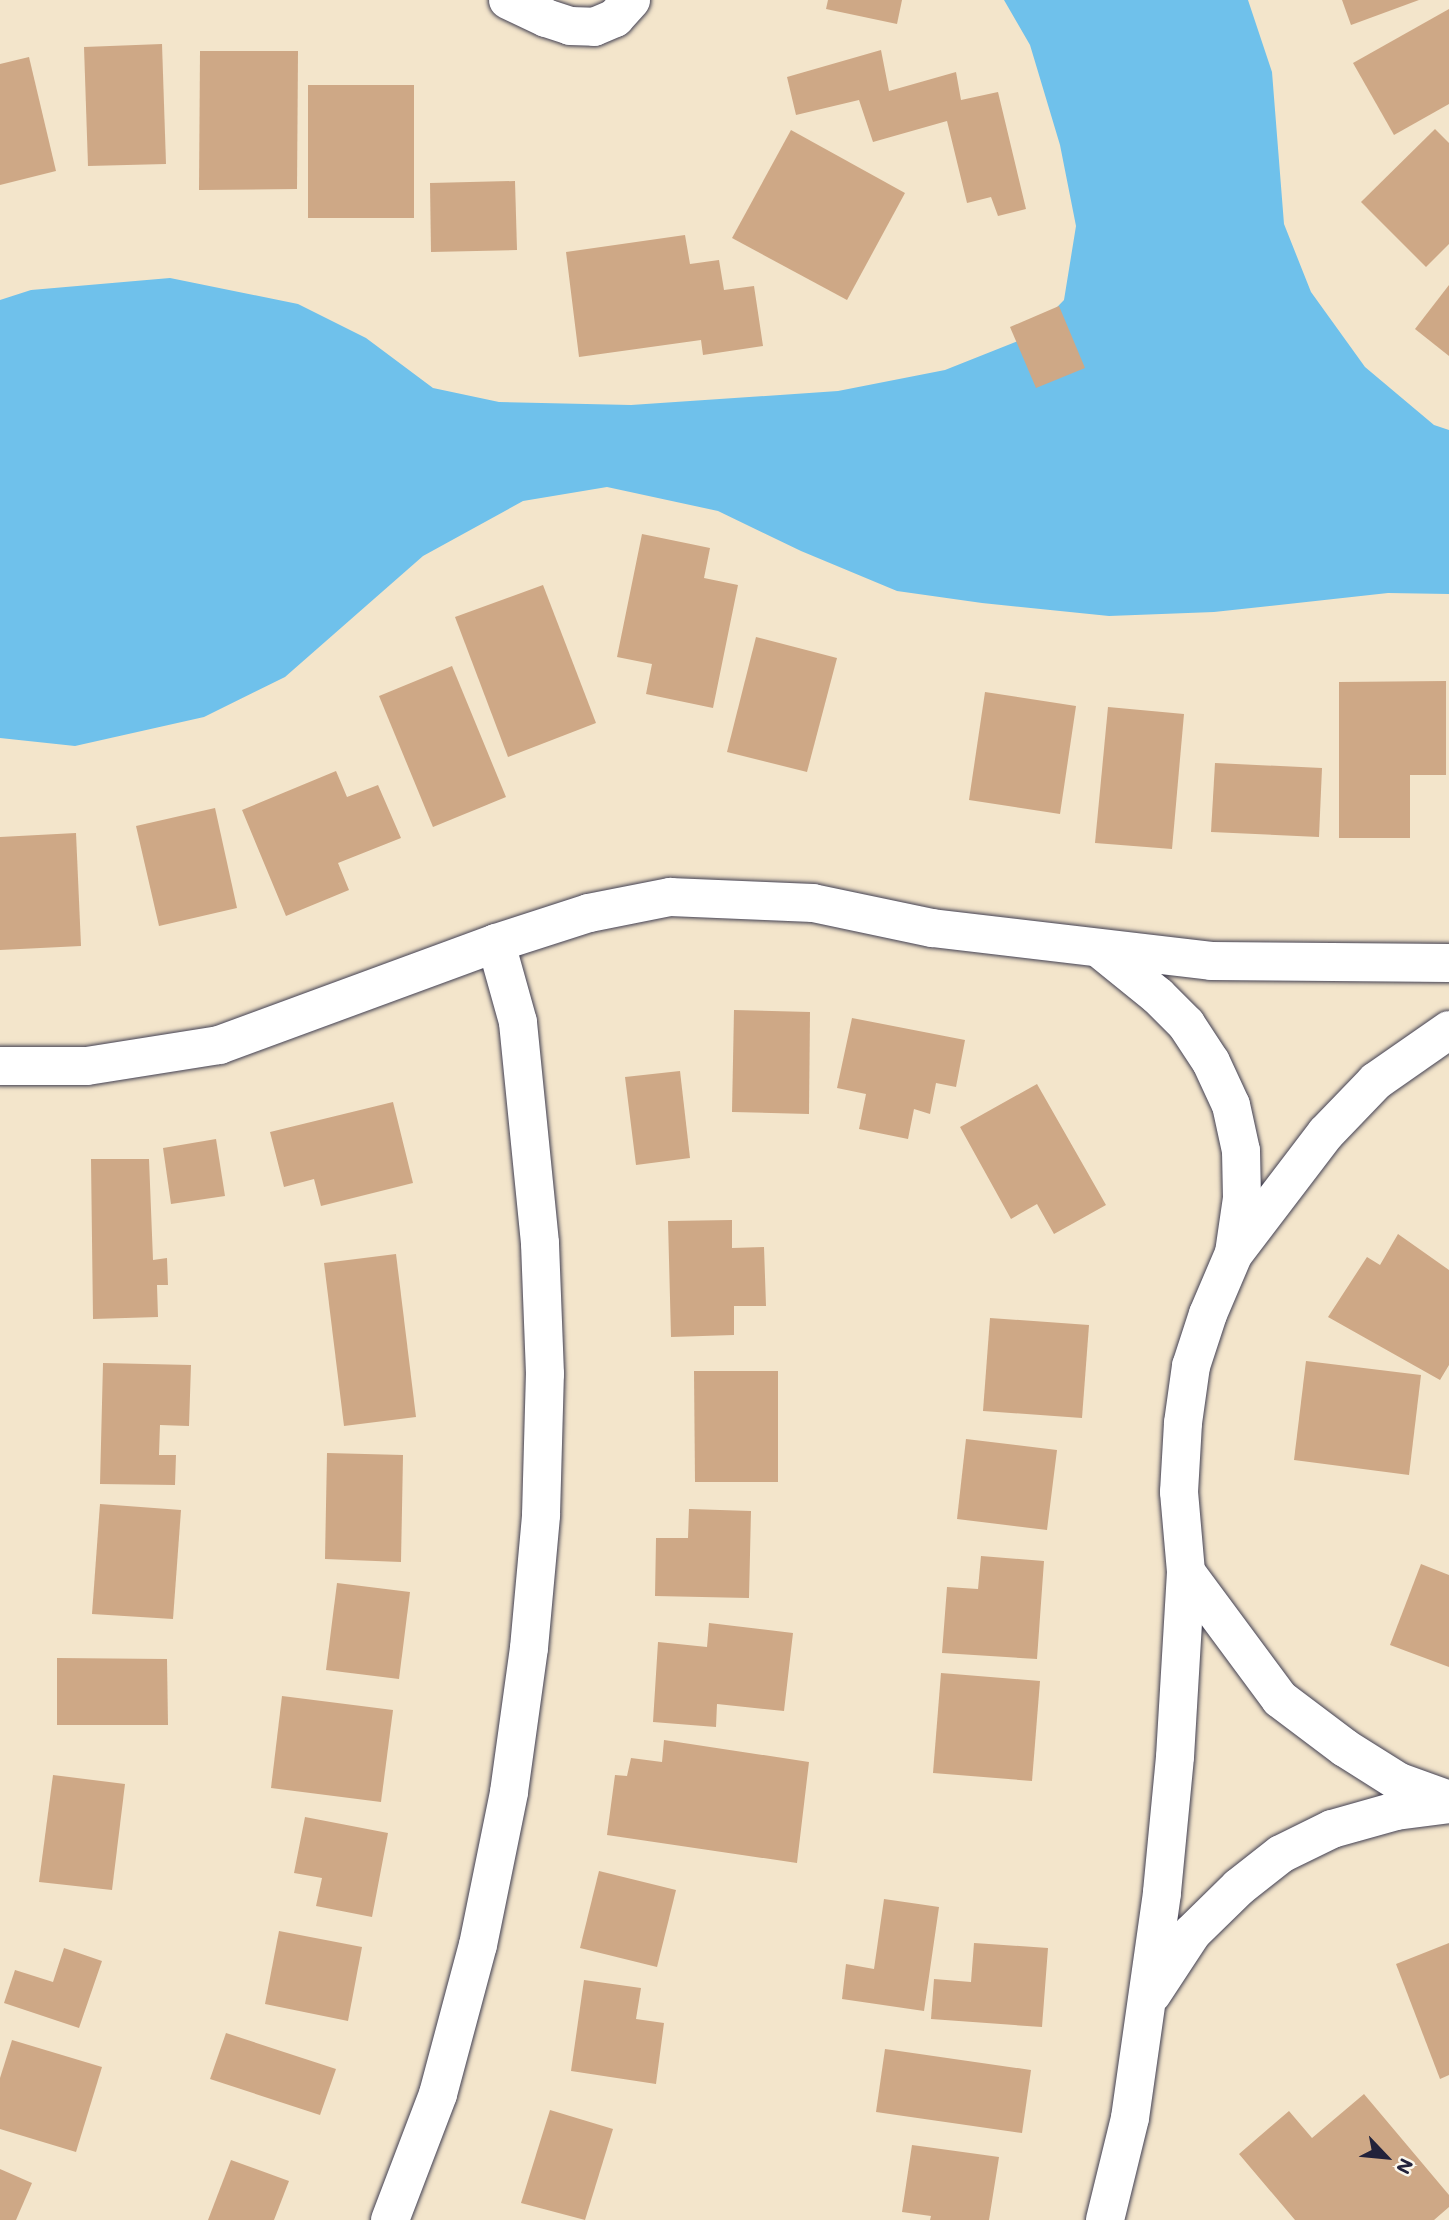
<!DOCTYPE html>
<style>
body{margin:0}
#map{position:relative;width:1449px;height:2220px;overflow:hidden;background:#f3e5cb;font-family:Mali,sans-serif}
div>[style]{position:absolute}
.water>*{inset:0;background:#6fc1eb}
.building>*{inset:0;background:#cea886}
.roads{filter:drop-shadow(0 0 2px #413f51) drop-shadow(0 0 2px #413f51)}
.minor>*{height:38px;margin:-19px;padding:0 19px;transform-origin:19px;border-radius:19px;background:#fff}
span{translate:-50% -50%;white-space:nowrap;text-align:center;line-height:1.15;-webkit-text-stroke:6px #fbf7ec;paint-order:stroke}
.north{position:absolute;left:1351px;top:2122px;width:70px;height:70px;-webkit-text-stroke:5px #fbf7ec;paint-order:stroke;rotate:116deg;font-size:19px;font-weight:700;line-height:28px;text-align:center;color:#22223b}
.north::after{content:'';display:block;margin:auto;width:24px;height:32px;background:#22223b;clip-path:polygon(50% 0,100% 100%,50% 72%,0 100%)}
</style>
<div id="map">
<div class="water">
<div style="clip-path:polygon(1004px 0,1248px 0,1272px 72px,1284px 224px,1311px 292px,1365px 367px,1434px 425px,1449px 430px,1449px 594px,1388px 593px,1214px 612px,1109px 616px,982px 603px,897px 591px,801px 551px,718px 511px,607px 487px,523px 501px,423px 556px,285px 677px,204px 717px,75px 746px,0 738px,0 300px,31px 290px,170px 278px,298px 304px,366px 338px,433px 388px,499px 402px,631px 405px,838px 391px,945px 370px,1028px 337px,1064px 300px,1076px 226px,1060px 145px,1030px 45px)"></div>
</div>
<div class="building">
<div style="clip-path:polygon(828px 0,902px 0,897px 24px,826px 9px)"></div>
<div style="clip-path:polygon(1342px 0,1419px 0,1351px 25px)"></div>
<div style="clip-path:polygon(1449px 9px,1449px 104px,1394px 135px,1353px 63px)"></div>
<div style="clip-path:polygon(162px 44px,166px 164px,88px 166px,84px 47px)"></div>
<div style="clip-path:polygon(881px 50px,889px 91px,956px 72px,961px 100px,998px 92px,1026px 209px,998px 216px,991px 197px,967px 203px,947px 121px,873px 142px,859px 100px,796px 115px,787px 77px)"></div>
<div style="clip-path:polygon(200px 51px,298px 51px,297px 189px,199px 190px)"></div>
<div style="clip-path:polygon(29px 57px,56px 171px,0 185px,0 64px)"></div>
<div style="clip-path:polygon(308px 85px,414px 85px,414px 218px,308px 218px)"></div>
<div style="clip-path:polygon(1435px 129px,1449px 143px,1449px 244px,1426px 267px,1361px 202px)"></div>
<div style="clip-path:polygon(791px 130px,905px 193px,847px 300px,732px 238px)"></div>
<div style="clip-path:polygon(515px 181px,517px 250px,431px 252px,430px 183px)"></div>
<div style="clip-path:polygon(685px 235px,690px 264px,719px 260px,724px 290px,754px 286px,763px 346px,703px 355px,701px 340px,579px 357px,566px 252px)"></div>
<div style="clip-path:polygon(1449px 285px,1449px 356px,1415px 329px)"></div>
<div style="clip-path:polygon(1059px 306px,1085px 368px,1036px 388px,1010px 327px)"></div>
<div style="clip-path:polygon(642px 534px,710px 548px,704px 578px,738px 585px,713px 708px,646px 694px,652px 664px,617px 657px)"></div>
<div style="clip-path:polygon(543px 585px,596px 723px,508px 757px,455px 617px)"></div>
<div style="clip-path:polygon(756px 637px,837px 658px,807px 772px,727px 752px)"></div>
<div style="clip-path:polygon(452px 666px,506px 797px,433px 827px,379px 696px)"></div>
<div style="clip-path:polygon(1446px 681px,1446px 775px,1410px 775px,1410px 838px,1339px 838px,1339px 682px)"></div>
<div style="clip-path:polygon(985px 692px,1076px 706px,1060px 814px,969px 800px)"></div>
<div style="clip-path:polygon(1108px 707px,1184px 714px,1172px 849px,1095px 843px)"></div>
<div style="clip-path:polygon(1215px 763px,1322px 768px,1319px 837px,1211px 832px)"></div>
<div style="clip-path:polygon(336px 771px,347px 797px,378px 785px,401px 838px,338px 863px,349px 890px,286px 916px,242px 810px)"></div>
<div style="clip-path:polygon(215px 808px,237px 908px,159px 926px,136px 826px)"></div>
<div style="clip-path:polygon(76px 833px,81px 946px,0 950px,0 837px)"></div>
<div style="clip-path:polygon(734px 1010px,810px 1012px,809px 1114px,732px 1112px)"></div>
<div style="clip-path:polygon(852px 1018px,965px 1040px,956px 1087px,936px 1083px,930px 1114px,914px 1109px,908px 1139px,859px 1129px,866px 1094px,837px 1088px)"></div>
<div style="clip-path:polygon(680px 1071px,690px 1158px,636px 1165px,625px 1077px)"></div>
<div style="clip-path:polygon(1037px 1084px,1106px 1205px,1054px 1234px,1037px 1204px,1011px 1219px,960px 1127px)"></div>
<div style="clip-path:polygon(393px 1102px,413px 1183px,321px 1206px,314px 1179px,284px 1187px,270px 1132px)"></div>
<div style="clip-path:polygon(216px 1139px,225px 1196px,171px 1204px,163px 1148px)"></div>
<div style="clip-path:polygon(91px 1159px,149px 1159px,153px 1260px,167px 1258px,168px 1285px,157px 1285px,158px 1317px,93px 1319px)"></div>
<div style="clip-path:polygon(732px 1220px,732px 1248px,764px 1247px,766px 1306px,734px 1306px,734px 1335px,671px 1337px,668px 1221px)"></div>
<div style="clip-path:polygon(1398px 1234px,1449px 1270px,1449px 1365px,1440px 1380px,1328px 1317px,1367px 1257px,1380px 1265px)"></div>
<div style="clip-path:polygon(396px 1254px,416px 1417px,344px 1426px,324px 1263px)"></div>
<div style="clip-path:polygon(990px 1318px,1089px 1325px,1082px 1418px,983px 1411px)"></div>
<div style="clip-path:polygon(1306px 1361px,1421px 1375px,1409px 1475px,1294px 1460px)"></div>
<div style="clip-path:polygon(103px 1363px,191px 1365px,189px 1426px,160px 1425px,159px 1455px,176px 1455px,175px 1485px,100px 1484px)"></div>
<div style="clip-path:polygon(694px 1371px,778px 1371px,778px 1482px,695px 1482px)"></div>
<div style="clip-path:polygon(966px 1439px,1057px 1450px,1047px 1530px,957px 1519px)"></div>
<div style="clip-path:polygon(327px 1453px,403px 1455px,401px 1562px,325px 1559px)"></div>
<div style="clip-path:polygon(100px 1504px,181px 1510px,173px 1619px,92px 1614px)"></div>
<div style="clip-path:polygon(689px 1509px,751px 1511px,749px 1598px,655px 1596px,656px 1538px,688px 1538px)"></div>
<div style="clip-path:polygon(981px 1556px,1044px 1561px,1037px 1659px,942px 1653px,947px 1587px,978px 1589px)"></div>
<div style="clip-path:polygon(1421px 1564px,1449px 1575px,1449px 1667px,1390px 1645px)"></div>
<div style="clip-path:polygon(337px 1583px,410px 1592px,399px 1679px,326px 1670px)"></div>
<div style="clip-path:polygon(709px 1623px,793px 1633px,784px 1711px,717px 1704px,716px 1727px,653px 1722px,658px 1642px,707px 1647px)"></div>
<div style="clip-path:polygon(57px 1658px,167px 1659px,168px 1725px,57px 1725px)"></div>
<div style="clip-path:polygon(941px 1673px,1040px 1681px,1032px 1781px,933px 1773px)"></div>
<div style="clip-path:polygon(282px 1696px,393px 1710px,381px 1802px,271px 1788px)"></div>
<div style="clip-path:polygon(664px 1740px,809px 1762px,797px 1863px,607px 1835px,615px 1775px,627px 1776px,631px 1758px,662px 1762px)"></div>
<div style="clip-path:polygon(53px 1775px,125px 1784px,112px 1890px,39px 1882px)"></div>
<div style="clip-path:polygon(305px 1817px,388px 1833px,372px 1917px,316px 1906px,322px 1878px,294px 1873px)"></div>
<div style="clip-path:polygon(599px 1871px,676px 1890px,657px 1967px,580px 1948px)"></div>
<div style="clip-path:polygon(884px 1899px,939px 1907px,924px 2011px,842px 1999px,846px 1964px,874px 1969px)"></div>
<div style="clip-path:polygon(279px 1931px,362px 1947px,348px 2021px,265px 2004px)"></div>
<div style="clip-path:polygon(974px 1943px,1048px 1948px,1042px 2027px,931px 2019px,934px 1979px,971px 1982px)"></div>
<div style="clip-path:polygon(1449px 1943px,1449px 2075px,1440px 2079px,1396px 1964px)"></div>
<div style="clip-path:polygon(64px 1948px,102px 1961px,79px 2028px,4px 2003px,15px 1970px,53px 1982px)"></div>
<div style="clip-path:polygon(584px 1980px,641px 1988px,636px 2019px,664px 2023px,656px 2084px,571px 2071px)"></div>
<div style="clip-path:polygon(226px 2033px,336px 2069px,320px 2115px,210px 2079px)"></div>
<div style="clip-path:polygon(12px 2040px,102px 2067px,76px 2152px,0 2129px,0 2078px)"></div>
<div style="clip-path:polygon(885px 2049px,1031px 2070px,1022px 2133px,876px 2112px)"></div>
<div style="clip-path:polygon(1364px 2094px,1449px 2195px,1449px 2207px,1434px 2220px,1295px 2220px,1239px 2154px,1289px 2111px,1312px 2138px)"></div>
<div style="clip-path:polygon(550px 2110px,613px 2129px,585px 2220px,521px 2203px)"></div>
<div style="clip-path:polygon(912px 2145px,999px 2157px,989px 2220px,930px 2220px,931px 2216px,902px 2212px)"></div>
<div style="clip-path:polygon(231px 2160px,289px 2181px,274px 2220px,208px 2220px)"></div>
<div style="clip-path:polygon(0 2169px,32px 2183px,16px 2220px,0 2220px)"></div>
</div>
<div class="roads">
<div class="minor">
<div style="left:508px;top:0;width:42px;rotate:25.3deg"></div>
<div style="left:546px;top:18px;width:25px;rotate:18deg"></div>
<div style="left:570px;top:26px;width:24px;rotate:2deg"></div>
<div style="left:594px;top:27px;width:23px;rotate:-23deg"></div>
<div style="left:615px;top:18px;width:24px;rotate:-48deg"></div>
<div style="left:1101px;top:950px;width:73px;rotate:38.9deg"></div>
<div style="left:1158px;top:996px;width:40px;rotate:45deg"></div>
<div style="left:1186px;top:1024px;width:45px;rotate:56.7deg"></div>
<div style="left:1211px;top:1062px;width:47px;rotate:65.1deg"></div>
<div style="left:1231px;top:1105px;width:47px;rotate:77.7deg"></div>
<div style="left:1241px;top:1151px;width:47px;rotate:88.8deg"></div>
<div style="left:1242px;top:1198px;width:56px;rotate:98.3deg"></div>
<div style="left:1234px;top:1253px;width:66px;rotate:113.1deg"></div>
<div style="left:1208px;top:1314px;width:55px;rotate:108.1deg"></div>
<div style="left:1191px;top:1366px;width:58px;rotate:98deg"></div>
<div style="left:1183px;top:1423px;width:69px;rotate:93.3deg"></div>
<div style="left:1179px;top:1492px;width:80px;rotate:85deg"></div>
<div style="left:1186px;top:1572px;width:185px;rotate:93.4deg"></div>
<div style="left:1175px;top:1757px;width:137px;rotate:95.5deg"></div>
<div style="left:1162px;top:1893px;width:227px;rotate:98.1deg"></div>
<div style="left:1130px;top:2118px;width:105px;rotate:103.8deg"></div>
<div style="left:0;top:1066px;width:87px"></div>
<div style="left:87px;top:1066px;width:134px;rotate:-9deg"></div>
<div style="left:219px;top:1045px;width:295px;rotate:-20.2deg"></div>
<div style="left:496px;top:943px;width:98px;rotate:-17.9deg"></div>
<div style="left:589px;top:913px;width:83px;rotate:-11.2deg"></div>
<div style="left:670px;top:897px;width:143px;rotate:2.4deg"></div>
<div style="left:813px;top:903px;width:122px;rotate:11.9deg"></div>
<div style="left:932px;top:928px;width:281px;rotate:6.7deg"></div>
<div style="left:1211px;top:961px;width:238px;rotate:0.5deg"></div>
<div style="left:1236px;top:1251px;width:148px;rotate:-52.7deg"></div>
<div style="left:1326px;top:1133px;width:72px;rotate:-46.1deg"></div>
<div style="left:1376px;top:1081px;width:89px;rotate:-34.9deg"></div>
<div style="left:1186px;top:1572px;width:158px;rotate:53.5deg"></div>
<div style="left:1280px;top:1699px;width:81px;rotate:37deg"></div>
<div style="left:1345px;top:1748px;width:64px;rotate:32.2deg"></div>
<div style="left:1399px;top:1782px;width:53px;rotate:19.8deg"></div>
<div style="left:1152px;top:1994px;width:73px;rotate:-56.7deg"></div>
<div style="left:1192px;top:1933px;width:66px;rotate:-44.4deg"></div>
<div style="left:1239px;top:1887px;width:53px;rotate:-38.2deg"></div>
<div style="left:1281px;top:1854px;width:57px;rotate:-26.1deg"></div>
<div style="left:1332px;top:1829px;width:66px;rotate:-15.7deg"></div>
<div style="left:1396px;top:1811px;width:53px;rotate:-7.5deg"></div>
<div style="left:390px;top:2220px;width:135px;rotate:-69.1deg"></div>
<div style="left:438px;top:2094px;width:154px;rotate:-75deg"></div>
<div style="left:478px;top:1945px;width:156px;rotate:-78.5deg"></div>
<div style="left:509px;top:1792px;width:145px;rotate:-82.1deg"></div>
<div style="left:529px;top:1648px;width:134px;rotate:-84.8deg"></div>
<div style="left:541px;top:1515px;width:141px;rotate:-88.4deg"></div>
<div style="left:545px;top:1374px;width:131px;rotate:-92.2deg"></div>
<div style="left:540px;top:1243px;width:222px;rotate:-95.7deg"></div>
<div style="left:518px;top:1022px;width:82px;rotate:-105.6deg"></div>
</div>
</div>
<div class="north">N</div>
</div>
